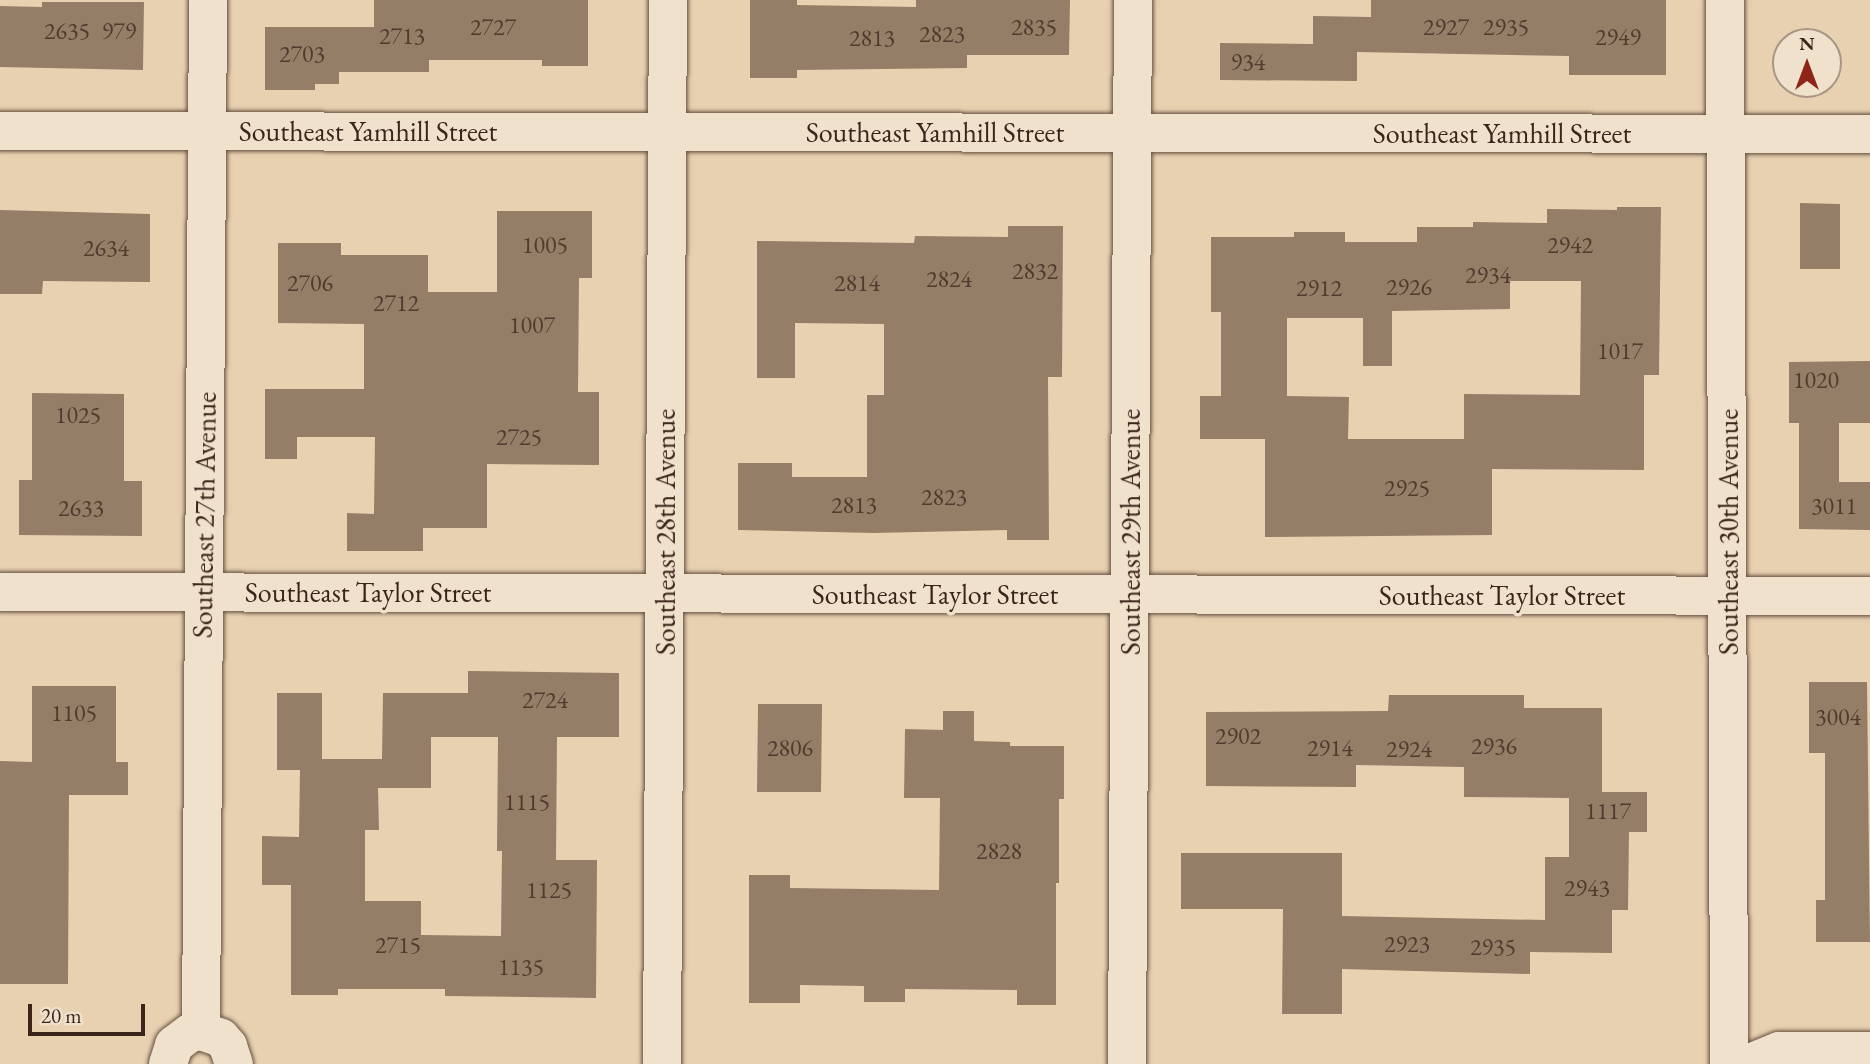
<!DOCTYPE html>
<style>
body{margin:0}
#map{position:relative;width:1870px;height:1064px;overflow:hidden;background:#e8d1b0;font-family:"EB Garamond",serif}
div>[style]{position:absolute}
.building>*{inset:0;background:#957e68}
.roads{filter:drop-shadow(0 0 2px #665040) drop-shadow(0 0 2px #665040)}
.minor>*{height:38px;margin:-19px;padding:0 19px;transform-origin:19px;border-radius:19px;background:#f0e1cc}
.tertiary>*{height:38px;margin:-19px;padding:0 19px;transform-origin:19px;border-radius:19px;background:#f0e1cc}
span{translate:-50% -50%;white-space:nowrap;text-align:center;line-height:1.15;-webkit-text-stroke:7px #f0e1cc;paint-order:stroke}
.number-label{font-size:24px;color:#523b2e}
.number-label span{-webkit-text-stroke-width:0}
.street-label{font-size:28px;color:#3b251a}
.north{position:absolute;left:1772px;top:28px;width:70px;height:70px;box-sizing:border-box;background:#f0e1cc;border:2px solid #a89685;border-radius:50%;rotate:0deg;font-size:19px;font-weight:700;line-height:28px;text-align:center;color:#3b251a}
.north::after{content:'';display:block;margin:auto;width:24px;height:32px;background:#8f2418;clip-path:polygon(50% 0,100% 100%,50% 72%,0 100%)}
.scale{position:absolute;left:28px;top:1004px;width:117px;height:32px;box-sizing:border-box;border:4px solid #3b251a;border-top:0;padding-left:9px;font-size:21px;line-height:24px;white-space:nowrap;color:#3b251a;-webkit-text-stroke:5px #f0e1cc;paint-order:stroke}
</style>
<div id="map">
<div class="building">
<div style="clip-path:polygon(374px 0,588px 0,588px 66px,542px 66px,542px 60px,429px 60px,429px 72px,339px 72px,339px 84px,315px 84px,315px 90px,265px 90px,265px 27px,374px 27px)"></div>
<div style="clip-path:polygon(750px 0,797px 0,797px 5px,916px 7px,916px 0,1070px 0,1069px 55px,967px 55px,967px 68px,797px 70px,797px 78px,750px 78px)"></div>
<div style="clip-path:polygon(1371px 0,1666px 0,1666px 75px,1569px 75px,1569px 56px,1357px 52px,1357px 81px,1220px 80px,1220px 43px,1313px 44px,1313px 16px,1371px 17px)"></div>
<div style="clip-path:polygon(42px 2px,144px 2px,143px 70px,0 67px,0 6px,42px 7px)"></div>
<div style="clip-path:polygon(1800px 203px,1840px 204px,1840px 269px,1800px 269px)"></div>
<div style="clip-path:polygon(evenodd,1617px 207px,1661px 207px,1659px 375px,1644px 375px,1644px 470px,1492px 469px,1492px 535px,1265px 537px,1265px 439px,1200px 439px,1200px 396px,1221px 396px,1221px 312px,1211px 312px,1211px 237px,1294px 237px,1294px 232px,1345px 232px,1345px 242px,1417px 242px,1417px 227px,1473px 227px,1473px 222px,1547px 223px,1547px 209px,1617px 210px,1617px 207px,1510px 281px,1581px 281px,1580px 395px,1464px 394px,1464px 439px,1348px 439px,1349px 397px,1287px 396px,1287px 318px,1363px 318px,1363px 366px,1392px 366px,1392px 311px,1510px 309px,1510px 281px)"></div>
<div style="clip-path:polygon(0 210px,150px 214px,150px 282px,43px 281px,42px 294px,0 294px)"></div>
<div style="clip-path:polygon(497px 211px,592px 211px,592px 278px,579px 278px,578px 392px,599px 392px,599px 465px,487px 464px,487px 528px,423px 528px,423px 551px,347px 551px,347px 513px,374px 514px,375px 437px,297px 437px,297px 459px,265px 459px,265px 389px,364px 389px,364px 324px,278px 323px,278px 243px,341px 243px,341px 255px,428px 255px,428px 292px,497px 292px)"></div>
<div style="clip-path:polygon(1008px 226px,1063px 226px,1062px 377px,1048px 377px,1049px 540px,1007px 540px,1007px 530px,874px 533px,738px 530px,738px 463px,792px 463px,792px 477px,867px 477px,867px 395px,884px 395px,884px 324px,795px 323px,795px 378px,757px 378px,757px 241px,914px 243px,915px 236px,1008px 237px)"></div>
<div style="clip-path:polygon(1870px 361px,1870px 423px,1839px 423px,1839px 482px,1870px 482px,1870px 530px,1799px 529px,1799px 423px,1789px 423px,1789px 362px)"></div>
<div style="clip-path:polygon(32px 393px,124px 394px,124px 481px,142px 481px,142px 536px,19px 535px,19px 480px,32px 480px)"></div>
<div style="clip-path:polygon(evenodd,468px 671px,619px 673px,619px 737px,557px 737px,556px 860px,597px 860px,596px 998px,445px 996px,445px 989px,338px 989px,338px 995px,291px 995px,291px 885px,262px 885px,262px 836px,299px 837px,300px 770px,277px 770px,277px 693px,322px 693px,322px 759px,382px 759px,383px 693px,468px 693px,468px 671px,431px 737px,498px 737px,497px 851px,502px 851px,501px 936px,421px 935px,421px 901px,365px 901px,365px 830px,379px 830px,378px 788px,431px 788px,431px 737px)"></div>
<div style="clip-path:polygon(1809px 682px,1867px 682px,1870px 942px,1816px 942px,1816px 900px,1825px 900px,1825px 753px,1809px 753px)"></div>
<div style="clip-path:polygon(32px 686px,116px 686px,116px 762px,128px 762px,128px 795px,69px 795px,68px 984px,0 984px,0 761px,32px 762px)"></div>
<div style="clip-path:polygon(1389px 695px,1524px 695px,1524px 708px,1602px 708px,1602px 792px,1647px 792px,1647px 832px,1629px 832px,1628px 910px,1612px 910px,1612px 953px,1530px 952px,1530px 974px,1342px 969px,1342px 1014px,1282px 1014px,1283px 909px,1181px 909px,1181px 853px,1342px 853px,1342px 916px,1545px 920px,1545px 857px,1569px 857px,1569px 798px,1464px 797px,1464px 767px,1356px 765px,1356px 787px,1206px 786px,1206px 712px,1388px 711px)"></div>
<div style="clip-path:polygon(758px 704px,822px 704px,821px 792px,757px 792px)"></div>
<div style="clip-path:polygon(943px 711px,974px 711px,974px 741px,1010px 742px,1010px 746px,1064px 746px,1064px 799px,1059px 799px,1059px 883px,1056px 883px,1056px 1005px,1017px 1005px,1017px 990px,905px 989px,905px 1002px,864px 1002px,864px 986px,800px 985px,800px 1003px,749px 1003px,749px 875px,790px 875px,790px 888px,939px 890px,940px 798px,904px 798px,905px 729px,943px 730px)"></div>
</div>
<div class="roads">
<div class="minor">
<div style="left:0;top:131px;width:1870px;rotate:0.09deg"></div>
<div style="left:0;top:592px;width:1870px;rotate:0.12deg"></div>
<div style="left:201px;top:1031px;width:1031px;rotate:-89.61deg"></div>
<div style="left:168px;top:1064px;width:20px;rotate:-72deg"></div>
<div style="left:174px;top:1045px;width:20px;rotate:-37deg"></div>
<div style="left:190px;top:1033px;width:11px;rotate:-10deg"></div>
<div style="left:201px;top:1031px;width:21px;rotate:19deg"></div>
<div style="left:221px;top:1038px;width:11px;rotate:49deg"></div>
<div style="left:228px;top:1046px;width:19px;rotate:72deg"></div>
<div style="left:662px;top:1064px;width:1064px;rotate:-89.68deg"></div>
<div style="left:1127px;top:1064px;width:1064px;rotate:-89.68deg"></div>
<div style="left:1747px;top:1064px;width:35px;rotate:-22deg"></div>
<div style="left:1779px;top:1051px;width:91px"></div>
</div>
<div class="tertiary">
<div style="left:1725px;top:0;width:1064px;rotate:89.78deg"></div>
</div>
</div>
<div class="number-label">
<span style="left:493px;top:27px">2727</span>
<span style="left:1034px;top:27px">2835</span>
<span style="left:1446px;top:27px">2927</span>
<span style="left:1506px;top:27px">2935</span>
<span style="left:67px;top:31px">2635</span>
<span style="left:119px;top:31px">979</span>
<span style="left:942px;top:34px">2823</span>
<span style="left:402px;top:36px">2713</span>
<span style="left:1618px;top:37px">2949</span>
<span style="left:872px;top:38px">2813</span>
<span style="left:302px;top:54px">2703</span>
<span style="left:1248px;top:62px">934</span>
<span style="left:545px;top:245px">1005</span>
<span style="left:1570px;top:245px">2942</span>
<span style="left:106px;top:248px">2634</span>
<span style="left:1035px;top:271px">2832</span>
<span style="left:1488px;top:275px">2934</span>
<span style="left:949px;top:279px">2824</span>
<span style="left:310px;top:283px">2706</span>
<span style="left:857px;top:283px">2814</span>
<span style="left:1409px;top:287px">2926</span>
<span style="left:1319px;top:288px">2912</span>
<span style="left:396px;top:303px">2712</span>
<span style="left:532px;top:325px">1007</span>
<span style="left:1620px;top:351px">1017</span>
<span style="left:1816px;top:380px">1020</span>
<span style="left:78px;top:415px">1025</span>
<span style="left:519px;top:437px">2725</span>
<span style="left:1407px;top:488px">2925</span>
<span style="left:944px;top:497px">2823</span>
<span style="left:854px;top:505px">2813</span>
<span style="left:1834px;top:506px">3011</span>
<span style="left:81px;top:508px">2633</span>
<span style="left:545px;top:700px">2724</span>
<span style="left:74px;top:713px">1105</span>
<span style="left:1838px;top:717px">3004</span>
<span style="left:1238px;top:736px">2902</span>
<span style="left:1494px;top:746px">2936</span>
<span style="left:790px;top:748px">2806</span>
<span style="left:1330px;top:748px">2914</span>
<span style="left:1409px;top:749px">2924</span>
<span style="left:527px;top:802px">1115</span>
<span style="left:1608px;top:811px">1117</span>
<span style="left:999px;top:851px">2828</span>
<span style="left:1587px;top:888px">2943</span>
<span style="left:549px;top:890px">1125</span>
<span style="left:1407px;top:944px">2923</span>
<span style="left:398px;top:945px">2715</span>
<span style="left:1493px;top:947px">2935</span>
<span style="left:521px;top:967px">1135</span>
</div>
<div class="street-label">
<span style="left:368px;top:131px">Southeast Yamhill Street</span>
<span style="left:935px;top:132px">Southeast Yamhill Street</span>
<span style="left:1502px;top:133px">Southeast Yamhill Street</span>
<span style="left:204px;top:515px;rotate:-89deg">Southeast 27th Avenue</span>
<span style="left:665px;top:532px;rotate:-90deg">Southeast 28th Avenue</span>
<span style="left:1130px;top:532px;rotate:-90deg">Southeast 29th Avenue</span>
<span style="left:1728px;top:532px;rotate:-90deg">Southeast 30th Avenue</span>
<span style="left:368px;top:592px">Southeast Taylor Street</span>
<span style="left:935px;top:594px">Southeast Taylor Street</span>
<span style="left:1502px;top:595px">Southeast Taylor Street</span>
</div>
<div class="north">N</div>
<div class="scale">20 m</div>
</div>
